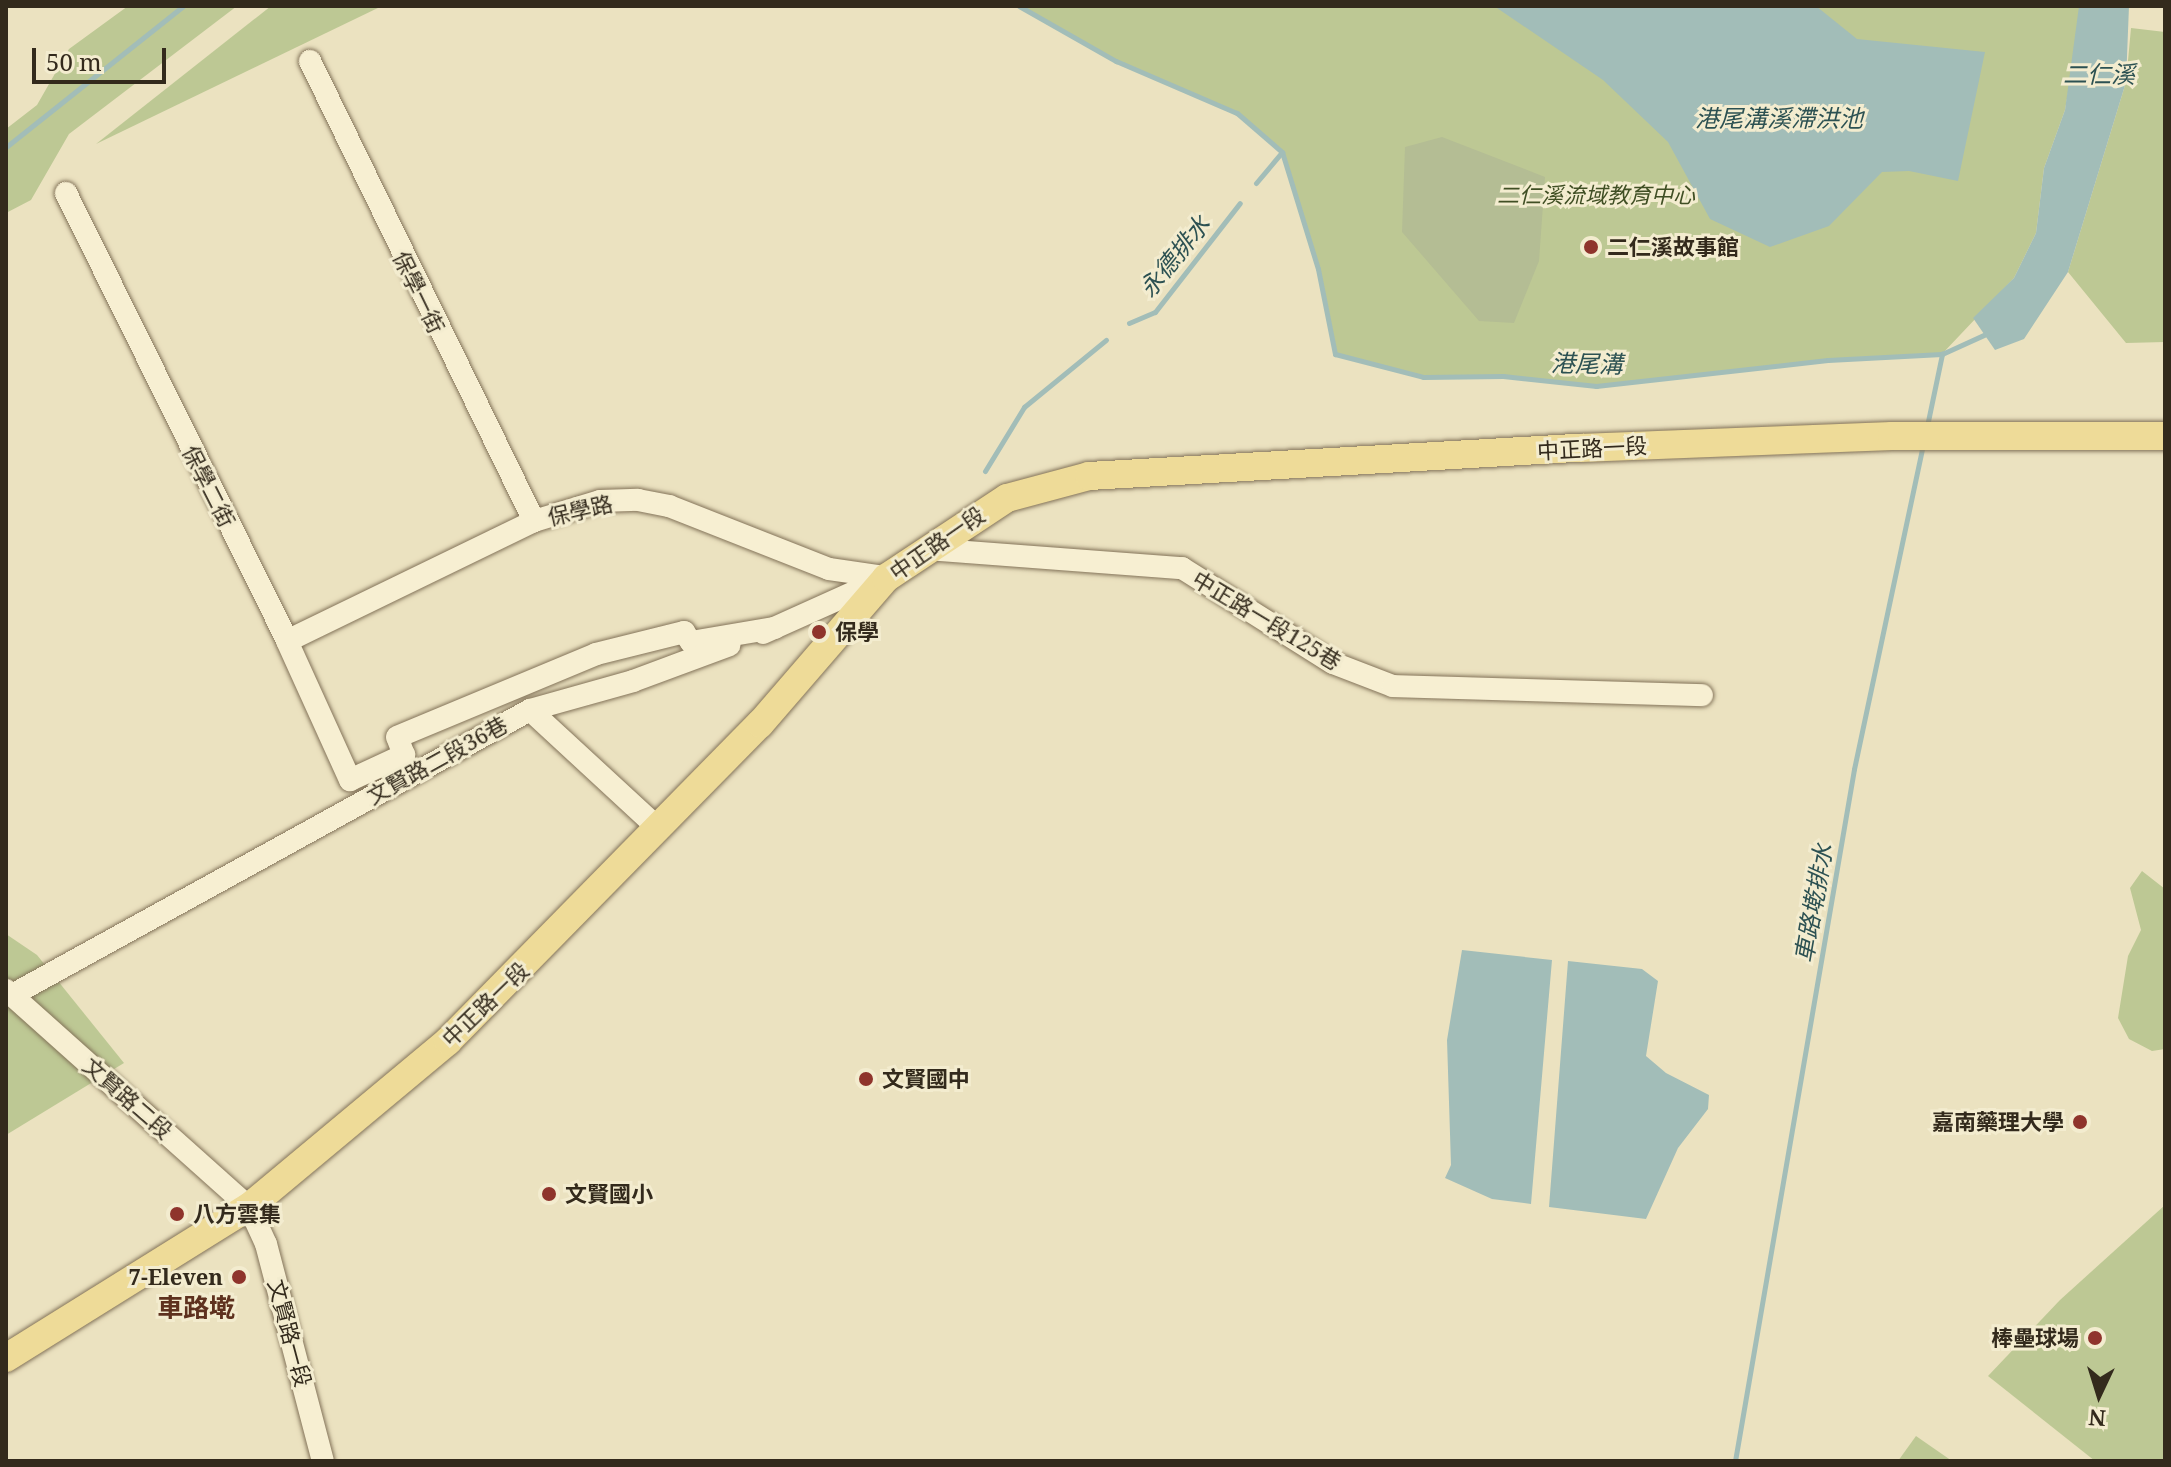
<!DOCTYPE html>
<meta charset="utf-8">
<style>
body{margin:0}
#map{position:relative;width:2171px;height:1467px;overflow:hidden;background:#ebe2c0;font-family:"Noto Serif","Noto Sans TC",serif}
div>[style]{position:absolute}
.green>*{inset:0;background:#bdc894}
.cemetery>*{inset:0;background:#b4bd94}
.water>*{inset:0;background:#a2bdb8}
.stream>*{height:5px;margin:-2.5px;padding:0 2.5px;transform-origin:2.5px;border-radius:2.5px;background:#a2bdb8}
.roads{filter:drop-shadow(0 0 2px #837359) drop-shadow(0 0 2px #837359)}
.minor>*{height:22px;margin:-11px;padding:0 11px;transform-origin:11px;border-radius:11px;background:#f7efd2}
.major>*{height:28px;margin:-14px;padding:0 14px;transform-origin:14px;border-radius:14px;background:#eedb98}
.dots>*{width:22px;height:22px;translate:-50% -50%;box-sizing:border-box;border:4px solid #f3eccf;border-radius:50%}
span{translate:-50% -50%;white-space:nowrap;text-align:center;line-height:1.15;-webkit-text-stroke:6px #f3eccf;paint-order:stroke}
.park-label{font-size:22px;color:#404f24;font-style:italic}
.poi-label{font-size:22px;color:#332a1c;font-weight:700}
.left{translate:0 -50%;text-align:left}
.right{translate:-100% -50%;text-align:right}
.street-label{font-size:22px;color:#332a1c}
.water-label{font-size:24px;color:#2c5152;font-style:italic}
.quarter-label{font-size:26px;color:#5e311e;font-weight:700}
.frame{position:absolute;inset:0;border:8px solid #332a1c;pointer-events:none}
.north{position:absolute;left:2059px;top:1355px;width:80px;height:80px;-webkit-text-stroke:6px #f3eccf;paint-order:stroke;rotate:184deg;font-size:22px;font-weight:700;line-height:32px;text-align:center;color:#332a1c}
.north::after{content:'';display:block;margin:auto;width:28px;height:36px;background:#332a1c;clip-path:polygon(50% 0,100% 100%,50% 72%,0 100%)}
.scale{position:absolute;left:32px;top:48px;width:134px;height:36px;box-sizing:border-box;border:4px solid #332a1c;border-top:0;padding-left:10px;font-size:24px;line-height:28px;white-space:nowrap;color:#332a1c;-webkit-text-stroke:6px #f3eccf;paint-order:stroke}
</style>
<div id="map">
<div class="green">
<div style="clip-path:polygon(128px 6px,237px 6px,69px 134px,31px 200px,6px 213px,6px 129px,37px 105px,69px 49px)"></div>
<div style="clip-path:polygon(271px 6px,382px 6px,96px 144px)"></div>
<div style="clip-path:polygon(1019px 6px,2079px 6px,2080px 24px,2065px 110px,2044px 168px,2036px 233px,2014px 278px,1942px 354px,1828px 360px,1596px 386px,1503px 376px,1423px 377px,1335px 354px,1318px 269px,1282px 152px,1237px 113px,1116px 61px)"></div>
<div style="clip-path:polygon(2131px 28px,2165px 32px,2165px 342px,2126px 343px,2068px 272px,2126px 82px)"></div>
<div style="clip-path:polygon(2142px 871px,2165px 889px,2165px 1049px,2152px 1051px,2129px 1039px,2118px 1018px,2128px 956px,2141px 930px,2130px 888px)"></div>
<div style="clip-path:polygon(6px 934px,37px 955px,124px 1063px,6px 1135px)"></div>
<div style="clip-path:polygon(2165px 1205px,2165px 1461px,2095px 1461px,1988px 1376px,2060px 1300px)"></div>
<div style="clip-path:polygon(1916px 1436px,1952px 1461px,1898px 1461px)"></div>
</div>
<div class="cemetery">
<div style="clip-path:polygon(1442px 137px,1545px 177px,1539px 261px,1514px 323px,1479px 321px,1402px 232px,1405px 147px)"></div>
</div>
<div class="water">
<div style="clip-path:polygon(1494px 6px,1816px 6px,1857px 39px,1985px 52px,1958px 181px,1909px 171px,1882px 172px,1829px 226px,1770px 247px,1710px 219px,1668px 142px,1603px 80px)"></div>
<div style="clip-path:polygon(2079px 6px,2129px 6px,2126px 82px,2068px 272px,2024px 339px,1995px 350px,1973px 318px,2014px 278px,2036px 233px,2044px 168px,2065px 110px)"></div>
<div style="clip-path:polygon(1462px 950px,1552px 960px,1531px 1204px,1492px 1199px,1445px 1178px,1451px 1165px,1447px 1040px)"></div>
<div style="clip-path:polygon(1568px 961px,1642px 969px,1658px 981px,1646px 1056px,1666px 1073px,1709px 1095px,1708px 1109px,1678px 1148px,1646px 1219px,1549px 1207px)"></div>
</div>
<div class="stream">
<div style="left:1019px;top:6px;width:112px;rotate:29.6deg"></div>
<div style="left:1116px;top:61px;width:132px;rotate:23.3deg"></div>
<div style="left:1237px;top:113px;width:60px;rotate:40.9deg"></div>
<div style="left:1282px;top:152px;width:122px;rotate:72.9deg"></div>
<div style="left:1318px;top:269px;width:87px;rotate:78.7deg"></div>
<div style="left:1335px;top:354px;width:91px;rotate:14.6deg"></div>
<div style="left:1423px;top:377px;width:80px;rotate:-0.7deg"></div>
<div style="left:1503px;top:376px;width:94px;rotate:6.1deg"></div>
<div style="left:1596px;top:386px;width:233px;rotate:-6.4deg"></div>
<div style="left:1828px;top:360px;width:114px;rotate:-3deg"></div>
<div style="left:1942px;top:354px;width:51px;rotate:-24.5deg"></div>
<div style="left:6px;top:147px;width:226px;rotate:-38.5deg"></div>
<div style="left:1256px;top:183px;width:40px;rotate:-50deg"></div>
<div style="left:1129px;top:323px;width:28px;rotate:-23deg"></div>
<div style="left:1155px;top:312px;width:138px;rotate:-52.1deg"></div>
<div style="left:1927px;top:426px;width:74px;rotate:-78.2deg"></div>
<div style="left:985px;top:471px;width:75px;rotate:-58.6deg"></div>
<div style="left:1024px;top:407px;width:106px;rotate:-39.3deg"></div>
<div style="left:1735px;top:1461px;width:702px;rotate:-80.24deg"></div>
<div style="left:1854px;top:769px;width:333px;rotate:-78deg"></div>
</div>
<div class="roads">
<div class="minor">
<div style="left:310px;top:61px;width:512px;rotate:64.04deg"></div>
<div style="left:66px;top:193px;width:500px;rotate:63.7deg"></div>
<div style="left:287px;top:641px;width:153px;rotate:65.6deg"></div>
<div style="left:350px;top:780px;width:60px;rotate:-24.8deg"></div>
<div style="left:404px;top:755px;width:19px;rotate:-111deg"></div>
<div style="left:397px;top:737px;width:216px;rotate:-22.6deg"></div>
<div style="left:596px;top:654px;width:91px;rotate:-14deg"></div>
<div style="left:684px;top:632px;width:12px;rotate:55deg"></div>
<div style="left:691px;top:642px;width:85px;rotate:-9.5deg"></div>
<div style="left:927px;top:549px;width:256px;rotate:4.3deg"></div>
<div style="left:1182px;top:568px;width:178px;rotate:32.2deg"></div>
<div style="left:1333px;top:663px;width:64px;rotate:21deg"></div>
<div style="left:1393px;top:686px;width:309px;rotate:1.7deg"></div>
<div style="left:763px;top:633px;width:129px;rotate:-24.2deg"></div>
<div style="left:287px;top:641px;width:275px;rotate:-25.9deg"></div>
<div style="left:534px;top:521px;width:69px;rotate:-16.9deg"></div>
<div style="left:600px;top:501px;width:38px;rotate:-2deg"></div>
<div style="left:638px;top:500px;width:32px;rotate:11deg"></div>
<div style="left:669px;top:506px;width:172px;rotate:21.5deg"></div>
<div style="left:829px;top:569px;width:57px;rotate:8.1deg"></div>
<div style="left:530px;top:710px;width:176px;rotate:42.7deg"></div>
<div style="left:6px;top:990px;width:326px;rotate:41.8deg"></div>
<div style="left:249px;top:1207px;width:41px;rotate:65.3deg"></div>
<div style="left:266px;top:1244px;width:224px;rotate:75.3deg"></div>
<div style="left:12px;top:995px;width:591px;rotate:-28.82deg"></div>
<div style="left:530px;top:710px;width:107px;rotate:-15.7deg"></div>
<div style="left:633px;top:681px;width:103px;rotate:-20.4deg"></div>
</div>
<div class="major">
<div style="left:6px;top:1358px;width:286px;rotate:-31.9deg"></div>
<div style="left:249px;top:1207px;width:259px;rotate:-39.8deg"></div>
<div style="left:448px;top:1041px;width:445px;rotate:-45.5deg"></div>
<div style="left:760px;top:724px;width:193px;rotate:-49.2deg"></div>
<div style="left:886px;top:578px;width:145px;rotate:-33.5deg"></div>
<div style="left:1007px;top:498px;width:85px;rotate:-15deg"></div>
<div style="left:1089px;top:476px;width:492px;rotate:-3.3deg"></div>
<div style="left:1580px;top:448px;width:312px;rotate:-2.2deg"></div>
<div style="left:1892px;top:436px;width:273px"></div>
</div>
</div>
<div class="dots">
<div style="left:1591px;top:247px;background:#8f342c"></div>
<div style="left:819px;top:632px;background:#8f342c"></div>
<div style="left:866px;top:1079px;background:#8f342c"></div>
<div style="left:2080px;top:1122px;background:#8f342c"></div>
<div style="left:549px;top:1194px;background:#8f342c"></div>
<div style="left:177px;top:1214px;background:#8f342c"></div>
<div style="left:239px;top:1277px;background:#8f342c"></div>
<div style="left:2095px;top:1338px;background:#8f342c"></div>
</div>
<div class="park-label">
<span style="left:1596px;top:195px">二仁溪流域教育中心</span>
</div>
<div class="poi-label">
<span class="left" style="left:1607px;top:247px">二仁溪故事館</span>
<span class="left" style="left:835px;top:632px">保學</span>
<span class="left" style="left:882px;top:1079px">文賢國中</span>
<span class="right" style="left:2064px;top:1122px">嘉南藥理大學</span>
<span class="left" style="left:565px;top:1194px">文賢國小</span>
<span class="left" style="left:193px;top:1214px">八方雲集</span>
<span class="right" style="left:223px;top:1277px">7-Eleven</span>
<span class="right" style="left:2079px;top:1338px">棒壘球場</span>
</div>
<div class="street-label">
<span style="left:419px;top:292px;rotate:64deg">保學一街</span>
<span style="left:1592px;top:448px;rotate:-3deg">中正路一段</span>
<span style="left:209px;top:486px;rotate:63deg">保學二街</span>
<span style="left:580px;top:510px;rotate:-13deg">保學路</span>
<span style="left:937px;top:543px;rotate:-35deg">中正路一段</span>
<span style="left:1267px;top:620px;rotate:31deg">中正路一段125巷</span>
<span style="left:437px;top:760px;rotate:-29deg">文賢路二段36巷</span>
<span style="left:485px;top:1004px;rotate:-44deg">中正路一段</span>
<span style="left:128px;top:1098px;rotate:41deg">文賢路二段</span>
<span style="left:290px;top:1333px;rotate:75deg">文賢路一段</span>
</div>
<div class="water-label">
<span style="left:2099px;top:74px">二仁溪</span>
<span style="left:1779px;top:118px">港尾溝溪滯洪池</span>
<span style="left:1174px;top:256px;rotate:-51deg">永德排水</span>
<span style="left:1587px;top:363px;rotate:1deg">港尾溝</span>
<span style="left:1813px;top:903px;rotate:-80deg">車路墘排水</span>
</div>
<div class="quarter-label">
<span style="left:196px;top:1308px">車路墘</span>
</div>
<div class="frame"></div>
<div class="north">N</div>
<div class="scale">50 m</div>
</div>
